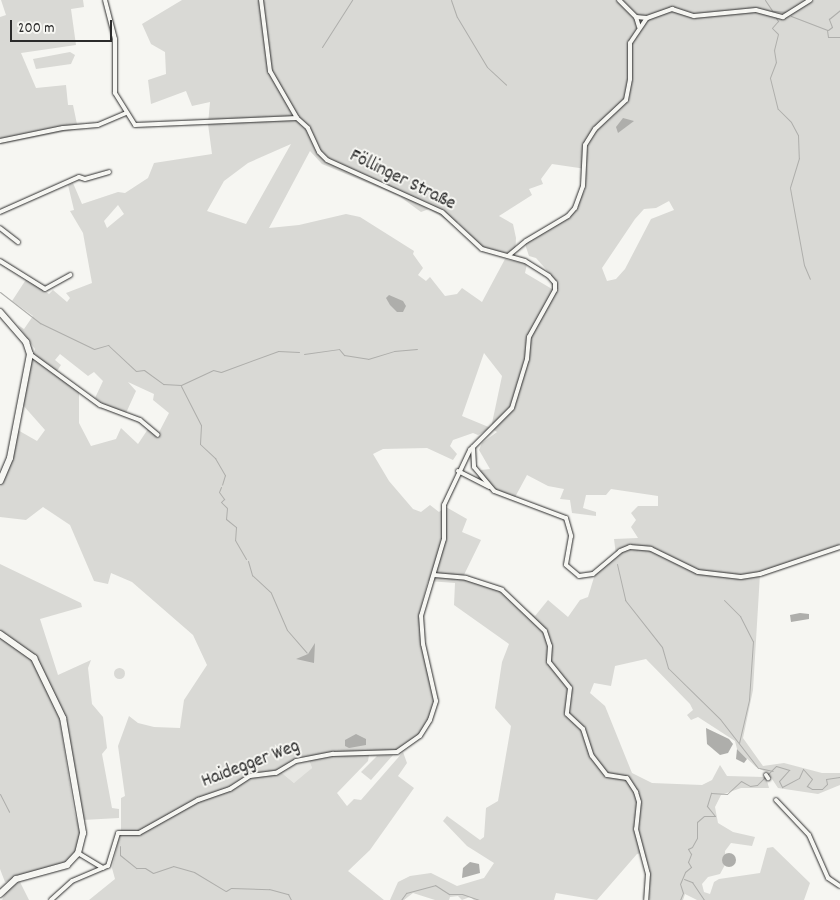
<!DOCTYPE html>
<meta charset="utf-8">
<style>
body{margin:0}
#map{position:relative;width:840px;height:900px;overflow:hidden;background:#f6f6f2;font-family:Dekko,sans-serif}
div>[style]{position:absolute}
.built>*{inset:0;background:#e7e7e3}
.green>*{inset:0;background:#d9d9d5}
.round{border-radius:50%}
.water>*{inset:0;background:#aeaeab}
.stream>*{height:1px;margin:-0.5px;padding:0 0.5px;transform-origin:0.5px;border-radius:0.5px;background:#aeaeab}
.roads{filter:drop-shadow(0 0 1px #2b2b2b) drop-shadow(0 0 1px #2b2b2b)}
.minor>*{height:4px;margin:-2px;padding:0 2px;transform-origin:2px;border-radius:2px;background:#f6f6f2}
.primary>*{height:6px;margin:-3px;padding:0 3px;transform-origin:3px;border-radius:3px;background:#f6f6f2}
span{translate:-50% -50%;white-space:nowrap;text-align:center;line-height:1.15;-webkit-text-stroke:4px #f6f6f2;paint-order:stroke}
.street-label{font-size:19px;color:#2b2b2b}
.scale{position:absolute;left:10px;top:20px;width:102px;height:22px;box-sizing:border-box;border:2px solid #2b2b2b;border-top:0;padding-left:6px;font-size:15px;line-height:18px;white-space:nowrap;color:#2b2b2b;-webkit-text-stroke:4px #f6f6f2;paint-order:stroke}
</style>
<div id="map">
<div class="built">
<div style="clip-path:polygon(309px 760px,312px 768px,298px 782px,294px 783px,282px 773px,293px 765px)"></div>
</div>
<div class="green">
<div style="clip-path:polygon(1px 0,83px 0,84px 7px,71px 9px,76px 45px,21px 53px,36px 88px,66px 85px,68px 105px,73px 105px,78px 129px,0 144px,0 17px,6px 15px)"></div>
<div style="clip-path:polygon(evenodd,182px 0,810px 0,801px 9px,811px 0,840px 0,840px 544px,760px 574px,753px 690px,743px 738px,763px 766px,784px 763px,822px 773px,840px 773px,840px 785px,818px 794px,778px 788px,768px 773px,756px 767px,737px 749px,735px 741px,698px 717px,691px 720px,687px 715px,693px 710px,690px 704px,646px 659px,615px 666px,611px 686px,594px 683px,590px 693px,605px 706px,632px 773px,652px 783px,702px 785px,712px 780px,720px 765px,727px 776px,766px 777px,769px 788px,741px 788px,721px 795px,715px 807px,718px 823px,733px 832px,755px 837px,752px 846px,731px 843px,725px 851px,726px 863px,720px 874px,708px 877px,702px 884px,704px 892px,710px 894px,714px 882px,719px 879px,760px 873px,767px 848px,773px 847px,810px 883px,804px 900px,697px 900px,685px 894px,683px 900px,649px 900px,650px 869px,642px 853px,637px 854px,597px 900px,556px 893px,554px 900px,474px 900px,470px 897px,462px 900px,458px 896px,450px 897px,449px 900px,435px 900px,413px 893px,404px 900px,390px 900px,398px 882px,410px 876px,431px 873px,457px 886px,484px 878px,494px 863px,467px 846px,443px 821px,447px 816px,480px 840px,484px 837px,486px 808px,498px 801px,511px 726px,495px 708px,502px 662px,509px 644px,454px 605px,455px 583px,428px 581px,419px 614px,422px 641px,435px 690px,434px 710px,416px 741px,402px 750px,333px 754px,296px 761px,282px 773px,294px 783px,312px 768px,309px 760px,332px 755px,369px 755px,368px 761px,337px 793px,347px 806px,354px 799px,361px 800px,403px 752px,407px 763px,398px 776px,414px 788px,370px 850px,348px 871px,384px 900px,89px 900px,115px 879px,112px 868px,121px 829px,121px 798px,125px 796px,118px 746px,129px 716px,138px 723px,154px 727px,180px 728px,184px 700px,207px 665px,193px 635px,132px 582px,111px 573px,108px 584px,94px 581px,70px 525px,43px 507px,26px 520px,0 517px,0 486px,9px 468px,16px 429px,37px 441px,45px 430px,22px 404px,35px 349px,18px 325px,24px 329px,33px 316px,12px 301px,27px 278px,49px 294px,53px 290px,67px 302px,70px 298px,66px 293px,92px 283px,83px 233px,70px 211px,74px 210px,68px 185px,73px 183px,82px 204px,118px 192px,125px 193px,148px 178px,154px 163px,212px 154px,208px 124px,210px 102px,192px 106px,186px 91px,151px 104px,148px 80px,166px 74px,165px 52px,151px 44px,142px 24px,182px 0,291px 144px,246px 224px,207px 211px,224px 181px,248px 163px,291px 144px,182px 0,310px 151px,322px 164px,399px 196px,421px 212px,429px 209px,453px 224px,458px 222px,480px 246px,515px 256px,516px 238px,513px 224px,499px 216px,532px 195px,529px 189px,543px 184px,541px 179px,552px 164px,586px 169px,585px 190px,571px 215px,525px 244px,529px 256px,536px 258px,551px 275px,552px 289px,525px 273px,527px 264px,505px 259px,482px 302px,462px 288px,457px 294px,445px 296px,430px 277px,426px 281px,418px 275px,423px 268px,413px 254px,414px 251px,360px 217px,346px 214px,299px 225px,269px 228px,310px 151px,182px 0,669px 201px,674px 210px,651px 219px,625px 269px,616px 279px,607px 281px,602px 268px,635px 219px,644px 209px,656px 208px,669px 201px,182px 0,118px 205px,124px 214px,107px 228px,104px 221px,118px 205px,182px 0,484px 353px,502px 376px,491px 428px,462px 416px,484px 353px,182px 0,60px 354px,88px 376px,94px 372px,103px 381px,95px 398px,110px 408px,126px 413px,136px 391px,128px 382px,154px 394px,153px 400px,169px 413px,157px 436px,148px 429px,138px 444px,121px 428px,116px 439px,91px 446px,79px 423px,79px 391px,55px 374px,61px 365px,55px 360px,60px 354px,182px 0,491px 428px,497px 432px,482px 443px,479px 450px,490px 469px,481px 470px,476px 482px,493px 492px,514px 499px,527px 475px,548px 486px,564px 489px,560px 499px,570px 500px,572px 513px,596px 516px,596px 512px,583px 508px,586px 495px,606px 495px,611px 489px,658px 496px,658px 506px,638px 506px,631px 513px,636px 520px,631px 527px,638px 538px,614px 539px,616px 555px,595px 574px,588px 597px,580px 600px,568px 617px,548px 600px,535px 616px,500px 590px,462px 579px,481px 540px,462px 532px,467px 519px,446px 507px,439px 512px,430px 505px,421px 512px,413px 509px,389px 481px,373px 454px,383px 449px,427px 448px,453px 460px,457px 454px,450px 446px,453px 440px,473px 433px,478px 435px,491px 428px)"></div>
<div style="clip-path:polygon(70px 52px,75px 55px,71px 64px,36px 69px,33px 59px)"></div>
<div style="clip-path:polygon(0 564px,81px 603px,82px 607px,40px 619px,58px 675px,91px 660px,88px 668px,92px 704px,103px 717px,107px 748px,102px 754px,112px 808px,119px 809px,119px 818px,83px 820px,64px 716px,60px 722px,74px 811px,80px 832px,77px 851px,63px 864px,5px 882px,0 869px)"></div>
<div class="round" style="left:113.5px;top:667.5px;width:11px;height:11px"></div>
<div style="clip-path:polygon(393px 755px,371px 780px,361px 772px,377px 756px)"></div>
<div style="clip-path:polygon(20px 882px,29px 900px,2px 900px,9px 887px)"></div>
</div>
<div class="water">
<div style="clip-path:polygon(623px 118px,634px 121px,618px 133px,616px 127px)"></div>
<div style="clip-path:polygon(389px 295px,403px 301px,406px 306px,403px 312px,397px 312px,390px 305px,386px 298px)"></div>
<div style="clip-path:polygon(800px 613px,809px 614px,809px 619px,791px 622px,790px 615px)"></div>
<div style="clip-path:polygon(315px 643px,314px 663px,296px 659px,308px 654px)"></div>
<div style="clip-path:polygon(706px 728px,729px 739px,733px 744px,728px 753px,720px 755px,707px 744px)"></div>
<div style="clip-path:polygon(356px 734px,366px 739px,366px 745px,349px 748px,345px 746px,345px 740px)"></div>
<div style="clip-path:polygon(737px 749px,747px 759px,744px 763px,736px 759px)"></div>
<div class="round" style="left:722px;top:853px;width:14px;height:14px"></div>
<div style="clip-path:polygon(470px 862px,479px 864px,480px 873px,462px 878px,463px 868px)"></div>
</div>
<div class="stream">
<div style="left:451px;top:0;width:18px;rotate:71deg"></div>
<div style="left:457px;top:17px;width:58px;rotate:59deg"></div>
<div style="left:487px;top:67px;width:26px;rotate:43deg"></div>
<div style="left:765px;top:0;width:14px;rotate:56deg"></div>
<div style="left:773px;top:11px;width:15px;rotate:4deg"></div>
<div style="left:791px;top:16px;width:39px;rotate:21deg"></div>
<div style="left:827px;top:30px;width:7px;rotate:82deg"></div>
<div style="left:828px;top:37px;width:12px"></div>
<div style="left:776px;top:18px;width:4px;rotate:56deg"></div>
<div style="left:778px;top:21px;width:9px;rotate:131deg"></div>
<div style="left:772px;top:28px;width:8px;rotate:45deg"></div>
<div style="left:778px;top:34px;width:16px;rotate:104deg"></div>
<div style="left:774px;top:50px;width:12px;rotate:81deg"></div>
<div style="left:776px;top:62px;width:17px;rotate:111deg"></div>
<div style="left:770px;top:78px;width:32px;rotate:76deg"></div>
<div style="left:778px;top:109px;width:18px;rotate:45deg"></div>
<div style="left:791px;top:122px;width:15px;rotate:62deg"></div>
<div style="left:798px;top:135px;width:23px;rotate:88deg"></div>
<div style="left:799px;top:158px;width:31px;rotate:107deg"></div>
<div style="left:790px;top:188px;width:78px;rotate:79.7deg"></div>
<div style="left:804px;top:265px;width:15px;rotate:67deg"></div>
<div style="left:828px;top:30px;width:5px;rotate:-37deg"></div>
<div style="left:832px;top:27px;width:9px;rotate:-111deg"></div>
<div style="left:829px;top:19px;width:14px;rotate:-39deg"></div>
<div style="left:322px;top:47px;width:56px;rotate:-57.4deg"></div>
<div style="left:0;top:292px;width:51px;rotate:37.8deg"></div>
<div style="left:40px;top:323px;width:60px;rotate:25.7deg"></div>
<div style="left:94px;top:349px;width:15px;rotate:-16deg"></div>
<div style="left:108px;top:345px;width:38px;rotate:43deg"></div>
<div style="left:136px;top:371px;width:8px;rotate:-7deg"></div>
<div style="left:144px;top:370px;width:24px;rotate:36deg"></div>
<div style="left:163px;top:384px;width:18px;rotate:3deg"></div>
<div style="left:181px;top:385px;width:35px;rotate:-25deg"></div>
<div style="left:213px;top:370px;width:8px;rotate:14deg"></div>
<div style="left:221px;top:372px;width:61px;rotate:-20.2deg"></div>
<div style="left:278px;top:351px;width:21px;rotate:3deg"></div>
<div style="left:304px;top:354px;width:35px;rotate:-8deg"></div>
<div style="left:339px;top:349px;width:8px;rotate:50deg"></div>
<div style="left:344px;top:355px;width:24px;rotate:9deg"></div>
<div style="left:368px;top:359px;width:27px;rotate:-17deg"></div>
<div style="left:394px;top:351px;width:23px;rotate:-5deg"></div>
<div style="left:181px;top:386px;width:44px;rotate:62.9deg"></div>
<div style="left:201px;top:425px;width:19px;rotate:93deg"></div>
<div style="left:200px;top:444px;width:21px;rotate:43deg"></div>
<div style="left:215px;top:458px;width:20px;rotate:60deg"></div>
<div style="left:225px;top:475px;width:10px;rotate:107deg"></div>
<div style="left:221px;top:487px;width:5px;rotate:112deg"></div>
<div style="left:219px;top:492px;width:9px;rotate:54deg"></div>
<div style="left:224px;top:499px;width:4px;rotate:135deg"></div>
<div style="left:221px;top:502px;width:8px;rotate:45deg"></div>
<div style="left:227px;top:508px;width:11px;rotate:95deg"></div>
<div style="left:226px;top:519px;width:13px;rotate:39deg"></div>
<div style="left:236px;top:527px;width:13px;rotate:94deg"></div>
<div style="left:235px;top:540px;width:22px;rotate:60deg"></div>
<div style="left:248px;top:561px;width:15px;rotate:74deg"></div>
<div style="left:252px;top:575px;width:26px;rotate:43deg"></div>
<div style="left:271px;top:593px;width:40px;rotate:66.6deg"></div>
<div style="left:287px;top:630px;width:30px;rotate:49deg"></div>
<div style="left:617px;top:564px;width:37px;rotate:77deg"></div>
<div style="left:625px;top:600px;width:60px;rotate:51.8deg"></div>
<div style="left:662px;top:647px;width:22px;rotate:74deg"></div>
<div style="left:668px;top:668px;width:73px;rotate:44.4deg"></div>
<div style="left:720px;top:719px;width:62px;rotate:52.2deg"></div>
<div style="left:724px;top:600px;width:23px;rotate:45deg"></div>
<div style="left:740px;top:616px;width:28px;rotate:63deg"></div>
<div style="left:753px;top:641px;width:59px;rotate:93.9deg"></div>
<div style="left:749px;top:700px;width:44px;rotate:103.1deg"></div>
<div style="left:759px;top:768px;width:14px;rotate:12deg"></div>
<div style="left:0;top:794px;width:20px;rotate:63deg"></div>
<div style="left:120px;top:846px;width:9px;rotate:90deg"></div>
<div style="left:120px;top:855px;width:21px;rotate:39deg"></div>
<div style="left:136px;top:868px;width:9px"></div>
<div style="left:145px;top:868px;width:9px;rotate:32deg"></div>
<div style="left:153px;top:873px;width:21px;rotate:-19deg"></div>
<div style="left:173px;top:866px;width:22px;rotate:16deg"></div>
<div style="left:194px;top:872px;width:37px;rotate:31deg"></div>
<div style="left:226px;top:891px;width:6px;rotate:-31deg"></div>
<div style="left:231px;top:888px;width:38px;rotate:2deg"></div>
<div style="left:269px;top:889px;width:20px;rotate:15deg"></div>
<div style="left:288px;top:894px;width:7px;rotate:63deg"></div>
<div style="left:684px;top:879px;width:9px;rotate:21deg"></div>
<div style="left:692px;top:882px;width:22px;rotate:56deg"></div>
<div style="left:401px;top:900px;width:9px;rotate:-54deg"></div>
<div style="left:406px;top:893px;width:30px;rotate:-15deg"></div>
<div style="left:435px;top:885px;width:17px;rotate:33deg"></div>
<div style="left:449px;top:894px;width:13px"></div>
<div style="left:462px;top:894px;width:18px;rotate:19deg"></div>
<div style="left:680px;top:900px;width:8px;rotate:-67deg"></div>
<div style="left:683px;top:893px;width:9px;rotate:-108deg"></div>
<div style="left:680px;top:884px;width:13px;rotate:-67deg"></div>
<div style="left:685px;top:872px;width:8px;rotate:-40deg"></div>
<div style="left:691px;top:867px;width:6px;rotate:-121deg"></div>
<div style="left:688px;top:862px;width:9px;rotate:-69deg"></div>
<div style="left:691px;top:854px;width:6px;rotate:-121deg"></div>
<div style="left:688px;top:849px;width:4px;rotate:-27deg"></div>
<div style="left:692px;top:847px;width:10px;rotate:-61deg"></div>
<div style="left:697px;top:838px;width:16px;rotate:-90deg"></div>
<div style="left:697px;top:822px;width:9px;rotate:-41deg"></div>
<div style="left:704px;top:816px;width:11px"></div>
<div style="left:715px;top:816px;width:13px;rotate:-129deg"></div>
<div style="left:707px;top:806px;width:14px;rotate:-73deg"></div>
<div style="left:711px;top:793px;width:16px;rotate:4deg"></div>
<div style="left:727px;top:794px;width:19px;rotate:-43deg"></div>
<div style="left:741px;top:781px;width:10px;rotate:29deg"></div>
<div style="left:750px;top:786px;width:7px;rotate:-8deg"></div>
<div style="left:757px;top:785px;width:27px;rotate:-45deg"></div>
<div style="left:776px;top:766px;width:14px;rotate:17deg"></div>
<div style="left:789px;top:770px;width:15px;rotate:132deg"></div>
<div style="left:779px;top:781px;width:7px;rotate:63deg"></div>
<div style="left:782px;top:787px;width:19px;rotate:-28deg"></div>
<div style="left:799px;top:778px;width:10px;rotate:-66deg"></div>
<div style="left:803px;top:769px;width:13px;rotate:48deg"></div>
<div style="left:812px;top:779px;width:9px;rotate:126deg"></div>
<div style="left:807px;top:786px;width:6px;rotate:31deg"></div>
<div style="left:812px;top:789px;width:10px"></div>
<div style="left:822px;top:789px;width:7px;rotate:-45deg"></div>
<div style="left:827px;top:784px;width:5px;rotate:-101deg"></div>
<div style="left:826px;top:779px;width:14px;rotate:-8deg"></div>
</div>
<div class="roads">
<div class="minor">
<div style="left:261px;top:0;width:72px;rotate:82.8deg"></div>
<div style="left:270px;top:71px;width:54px;rotate:60.1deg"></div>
<div style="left:619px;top:0;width:24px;rotate:45deg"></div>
<div style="left:636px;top:17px;width:10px;rotate:73deg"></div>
<div style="left:636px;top:17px;width:11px;rotate:5deg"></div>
<div style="left:647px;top:18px;width:27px;rotate:-20deg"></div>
<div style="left:672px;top:9px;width:23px;rotate:18deg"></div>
<div style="left:694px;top:16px;width:62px;rotate:-5.5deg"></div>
<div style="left:756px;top:10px;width:28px;rotate:15deg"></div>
<div style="left:783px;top:17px;width:32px;rotate:-32deg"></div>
<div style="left:0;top:141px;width:64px;rotate:-11.7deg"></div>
<div style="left:63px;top:128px;width:35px;rotate:-5deg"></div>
<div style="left:98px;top:125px;width:30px;rotate:-23deg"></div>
<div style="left:0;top:212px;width:86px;rotate:-23.9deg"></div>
<div style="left:79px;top:177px;width:6px;rotate:18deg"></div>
<div style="left:85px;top:179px;width:25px;rotate:-16deg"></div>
<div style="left:0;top:228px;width:23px;rotate:38deg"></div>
<div style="left:508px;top:256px;width:23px;rotate:-40deg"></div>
<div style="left:526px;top:241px;width:49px;rotate:-30.8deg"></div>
<div style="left:568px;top:216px;width:11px;rotate:-49deg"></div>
<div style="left:575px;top:208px;width:23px;rotate:-70deg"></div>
<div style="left:583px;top:186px;width:41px;rotate:-87.2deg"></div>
<div style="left:585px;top:145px;width:19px;rotate:-58deg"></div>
<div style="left:595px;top:129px;width:42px;rotate:-43.1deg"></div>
<div style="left:626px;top:100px;width:21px;rotate:-79deg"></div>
<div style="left:630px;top:79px;width:36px;rotate:-90deg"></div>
<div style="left:630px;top:43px;width:30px;rotate:-56deg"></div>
<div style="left:0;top:261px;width:53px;rotate:31.9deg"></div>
<div style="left:45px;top:289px;width:29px;rotate:-29deg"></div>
<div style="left:30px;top:354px;width:87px;rotate:36.1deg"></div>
<div style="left:100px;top:405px;width:43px;rotate:20.6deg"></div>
<div style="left:140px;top:420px;width:23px;rotate:40deg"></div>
<div style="left:473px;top:447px;width:20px;rotate:87deg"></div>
<div style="left:474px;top:467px;width:31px;rotate:50deg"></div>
<div style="left:494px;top:491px;width:77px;rotate:20.6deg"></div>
<div style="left:566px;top:518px;width:19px;rotate:74deg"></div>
<div style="left:571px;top:536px;width:29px;rotate:100deg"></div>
<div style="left:566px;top:565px;width:17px;rotate:40deg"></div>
<div style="left:579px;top:576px;width:14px;rotate:-8deg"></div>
<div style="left:593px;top:574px;width:35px;rotate:-40deg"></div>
<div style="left:620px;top:551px;width:11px;rotate:-22deg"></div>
<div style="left:630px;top:547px;width:21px;rotate:5deg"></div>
<div style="left:651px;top:549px;width:52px;rotate:26.1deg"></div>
<div style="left:698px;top:572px;width:43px;rotate:6.6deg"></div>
<div style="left:741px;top:577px;width:19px;rotate:-9deg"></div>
<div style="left:760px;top:574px;width:84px;rotate:-18.6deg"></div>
<div style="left:458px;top:471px;width:35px;rotate:27deg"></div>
<div style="left:434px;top:575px;width:32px;rotate:5deg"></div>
<div style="left:466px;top:578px;width:38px;rotate:18deg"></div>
<div style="left:502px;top:590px;width:59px;rotate:43.6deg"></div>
<div style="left:545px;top:631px;width:16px;rotate:72deg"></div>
<div style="left:550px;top:646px;width:16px;rotate:94deg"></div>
<div style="left:549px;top:662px;width:33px;rotate:51deg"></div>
<div style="left:570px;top:688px;width:26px;rotate:97deg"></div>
<div style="left:567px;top:714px;width:22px;rotate:43deg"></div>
<div style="left:583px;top:729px;width:28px;rotate:72deg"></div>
<div style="left:592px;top:756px;width:24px;rotate:52deg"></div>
<div style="left:607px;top:775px;width:20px;rotate:9deg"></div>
<div style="left:627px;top:778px;width:17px;rotate:57deg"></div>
<div style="left:636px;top:792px;width:10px;rotate:73deg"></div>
<div style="left:639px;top:802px;width:27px;rotate:96deg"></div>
<div style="left:636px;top:829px;width:47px;rotate:75.1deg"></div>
<div style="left:648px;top:874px;width:26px;rotate:94deg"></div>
<div style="left:766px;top:775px;width:4px;rotate:56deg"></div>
<div style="left:776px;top:800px;width:48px;rotate:46.7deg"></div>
<div style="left:809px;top:835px;width:47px;rotate:66.2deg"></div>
<div style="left:828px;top:878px;width:14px;rotate:34deg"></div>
<div style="left:78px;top:853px;width:29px;rotate:31deg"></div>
<div style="left:51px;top:900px;width:28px;rotate:-42deg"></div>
<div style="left:72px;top:881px;width:39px;rotate:-23deg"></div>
<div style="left:108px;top:866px;width:34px;rotate:-73deg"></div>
<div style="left:118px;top:833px;width:21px"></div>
<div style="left:139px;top:833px;width:68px;rotate:-29.2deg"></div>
<div style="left:198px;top:800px;width:34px;rotate:-19deg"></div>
<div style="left:230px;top:789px;width:24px;rotate:-33deg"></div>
<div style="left:250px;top:776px;width:26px;rotate:-7deg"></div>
<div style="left:276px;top:773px;width:23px;rotate:-31deg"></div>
<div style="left:296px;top:761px;width:38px;rotate:-11deg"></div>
<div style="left:333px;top:754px;width:64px;rotate:-1.8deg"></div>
<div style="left:397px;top:752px;width:28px;rotate:-35deg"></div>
<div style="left:420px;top:736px;width:19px;rotate:-58deg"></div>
<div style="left:430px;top:720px;width:20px;rotate:-72deg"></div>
<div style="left:436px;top:701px;width:58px;rotate:-102.8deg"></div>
<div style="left:423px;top:644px;width:28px;rotate:-94deg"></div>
<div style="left:421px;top:616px;width:80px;rotate:-73.4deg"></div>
<div style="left:444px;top:539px;width:34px;rotate:-90deg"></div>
<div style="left:444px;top:505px;width:61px;rotate:-64.7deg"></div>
<div style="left:470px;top:450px;width:59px;rotate:-45deg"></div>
<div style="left:512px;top:408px;width:51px;rotate:-73deg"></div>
<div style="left:527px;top:359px;width:22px;rotate:-85deg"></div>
<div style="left:529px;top:337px;width:54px;rotate:-61deg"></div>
<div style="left:555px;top:290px;width:7px;rotate:-90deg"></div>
<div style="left:555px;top:283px;width:9px;rotate:-131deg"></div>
<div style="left:549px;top:276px;width:28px;rotate:-148deg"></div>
<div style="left:525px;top:261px;width:45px;rotate:-164.4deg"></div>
<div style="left:482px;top:249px;width:54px;rotate:-137.2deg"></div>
<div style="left:442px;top:212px;width:126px;rotate:-155.7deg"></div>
<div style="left:327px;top:160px;width:11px;rotate:-135deg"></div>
<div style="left:319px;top:152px;width:26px;rotate:-115deg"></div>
<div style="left:308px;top:128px;width:15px;rotate:-138deg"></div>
<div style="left:297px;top:118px;width:162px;rotate:177.5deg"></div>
<div style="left:135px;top:125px;width:38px;rotate:-122deg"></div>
<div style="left:115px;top:93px;width:54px;rotate:-90deg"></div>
<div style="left:115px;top:39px;width:40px;rotate:-104.4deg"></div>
</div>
<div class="primary">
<div style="left:0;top:312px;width:40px;rotate:49deg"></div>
<div style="left:26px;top:342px;width:13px;rotate:72deg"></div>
<div style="left:30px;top:354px;width:106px;rotate:100.9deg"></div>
<div style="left:10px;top:458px;width:25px;rotate:113deg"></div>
<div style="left:0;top:634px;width:42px;rotate:35.2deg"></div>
<div style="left:34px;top:658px;width:67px;rotate:64.2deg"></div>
<div style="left:63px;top:718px;width:117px;rotate:80.1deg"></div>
<div style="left:83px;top:833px;width:21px;rotate:104deg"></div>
<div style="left:78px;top:853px;width:16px;rotate:133deg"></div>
<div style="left:67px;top:865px;width:53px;rotate:164.6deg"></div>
<div style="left:16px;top:879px;width:22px;rotate:137deg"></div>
</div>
</div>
<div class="street-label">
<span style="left:402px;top:181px;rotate:26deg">Föllinger Straße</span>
<span style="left:251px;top:765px;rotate:-21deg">Haidegger Weg</span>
</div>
<div class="scale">200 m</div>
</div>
